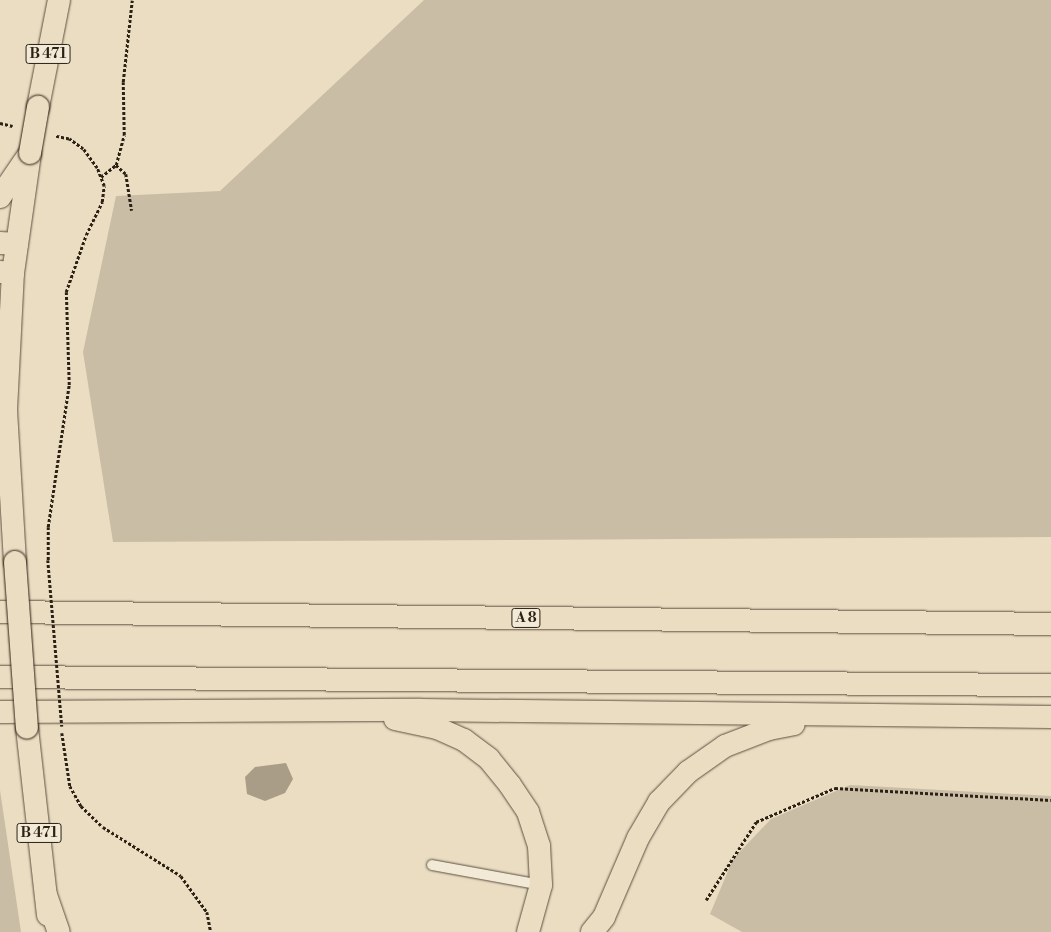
<!DOCTYPE html>
<style>
body{margin:0}
#map{position:relative;width:1051px;height:932px;overflow:hidden;background:#ebddc2;font-family:"Libre Bodoni",serif}
div>[style]{position:absolute}
.green>*{inset:0;background:#cabda5}
.water>*{inset:0;background:#aa9d87}
.path>*{height:2.5px;margin-top:-1.25px;transform-origin:0;background:repeating-linear-gradient(90deg,#2b2115 0 3px,transparent 0 5px)}
.roads{filter:drop-shadow(0 0 1px #5b5040) drop-shadow(0 0 1px #5b5040)}
.lane>*{height:10px;margin:-5px;padding:0 5px;transform-origin:5px;border-radius:5px;background:#f2e9d7}
.primary>*{height:22px;margin:-11px;padding:0 11px;transform-origin:11px;border-radius:11px;background:#ebddc2}
.highway>*{height:22px;margin:-11px;padding:0 11px;transform-origin:11px;border-radius:11px;background:#ebddc2}
.path-bridge>*{height:2.5px;margin-top:-1.25px;transform-origin:0;background:repeating-linear-gradient(90deg,#2b2115 0 3px,transparent 0 5px)}
.bridges{filter:drop-shadow(0 0 1px #2b2115) drop-shadow(0 0 1px #2b2115)}
.primary-bridge>*{height:22px;margin:-11px;padding:0 11px;transform-origin:11px;border-radius:11px;background:#ebddc2}
span{translate:-50% -50%;white-space:nowrap;text-align:center;line-height:1.15;-webkit-text-stroke:3px #f2e9d7;paint-order:stroke}
.shield-label span{padding:1px 3px;background:#f2e9d7;border:1px solid;border-radius:3px;-webkit-text-stroke-width:0}
.shield-label{font-size:14px;color:#2b2115;font-weight:700}
</style>
<div id="map">
<div class="green">
<div style="clip-path:polygon(424px 0,1051px 0,1051px 537px,113px 542px,83px 352px,116px 196px,220px 191px)"></div>
<div style="clip-path:polygon(850px 785px,1051px 796px,1051px 932px,742px 932px,710px 914px,733px 859px,771px 819px)"></div>
<div style="clip-path:polygon(0 790px,21px 932px,0 932px)"></div>
</div>
<div class="water">
<div style="clip-path:polygon(286px 763px,293px 779px,285px 793px,265px 801px,247px 794px,245px 777px,255px 767px)"></div>
</div>
<div class="path">
<div style="left:0;top:123px;width:13px;rotate:13deg"></div>
<div style="left:116px;top:165px;width:13px;rotate:42deg"></div>
<div style="left:126px;top:174px;width:37px;rotate:81deg"></div>
<div style="left:101px;top:177px;width:19px;rotate:-39deg"></div>
<div style="left:116px;top:165px;width:31px;rotate:-75deg"></div>
<div style="left:124px;top:135px;width:53px;rotate:-91.1deg"></div>
<div style="left:123px;top:82px;width:82px;rotate:-83.7deg"></div>
<div style="left:48px;top:560px;width:33px;rotate:-90deg"></div>
<div style="left:48px;top:527px;width:144px;rotate:-81.6deg"></div>
<div style="left:69px;top:385px;width:93px;rotate:-91.8deg"></div>
<div style="left:66px;top:292px;width:60px;rotate:-70.7deg"></div>
<div style="left:86px;top:235px;width:37px;rotate:-64deg"></div>
<div style="left:102px;top:202px;width:16px;rotate:-83deg"></div>
<div style="left:104px;top:186px;width:19px;rotate:-111deg"></div>
<div style="left:97px;top:168px;width:24px;rotate:-126deg"></div>
<div style="left:83px;top:149px;width:17px;rotate:-144deg"></div>
<div style="left:69px;top:139px;width:14px;rotate:-168deg"></div>
<div style="left:62px;top:733px;width:54px;rotate:81.4deg"></div>
<div style="left:70px;top:786px;width:23px;rotate:61deg"></div>
<div style="left:81px;top:806px;width:30px;rotate:44deg"></div>
<div style="left:103px;top:827px;width:92px;rotate:32.1deg"></div>
<div style="left:181px;top:876px;width:44px;rotate:54.2deg"></div>
<div style="left:207px;top:912px;width:20px;rotate:79deg"></div>
<div style="left:706px;top:900px;width:93px;rotate:-57.3deg"></div>
<div style="left:756px;top:822px;width:86px;rotate:-23.3deg"></div>
<div style="left:835px;top:788px;width:216px;rotate:3.2deg"></div>
</div>
<div class="roads">
<div class="lane">
<div style="left:432px;top:865px;width:111px;rotate:10.4deg"></div>
</div>
<div class="primary">
<div style="left:38px;top:107px;width:109px;rotate:-78.9deg"></div>
<div style="left:15px;top:562px;width:152px;rotate:-93.4deg"></div>
<div style="left:6px;top:410px;width:137px;rotate:-87.1deg"></div>
<div style="left:13px;top:273px;width:121px;rotate:-81.9deg"></div>
<div style="left:27px;top:728px;width:188px;rotate:83.6deg"></div>
</div>
<div class="highway">
<div style="left:0;top:197px;width:53px;rotate:-55.7deg"></div>
<div style="left:0;top:243px;width:17px;rotate:3deg"></div>
<div style="left:0;top:272px;width:13px;rotate:4deg"></div>
<div style="left:0;top:383px;width:28px;rotate:77deg"></div>
<div style="left:0;top:612px;width:1051px;rotate:0.65deg"></div>
<div style="left:0;top:677px;width:1051px;rotate:0.44deg"></div>
<div style="left:0;top:712px;width:420px;rotate:-0.3deg"></div>
<div style="left:420px;top:710px;width:631px;rotate:0.64deg"></div>
<div style="left:395px;top:719px;width:43px;rotate:12.1deg"></div>
<div style="left:437px;top:728px;width:30px;rotate:24deg"></div>
<div style="left:464px;top:740px;width:31px;rotate:37deg"></div>
<div style="left:489px;top:759px;width:33px;rotate:51deg"></div>
<div style="left:510px;top:785px;width:32px;rotate:56deg"></div>
<div style="left:528px;top:812px;width:36px;rotate:72deg"></div>
<div style="left:539px;top:846px;width:39px;rotate:87deg"></div>
<div style="left:541px;top:885px;width:49px;rotate:105.5deg"></div>
<div style="left:46px;top:895px;width:39px;rotate:71deg"></div>
<div style="left:592px;top:932px;width:19px;rotate:-51deg"></div>
<div style="left:604px;top:917px;width:86px;rotate:-66.7deg"></div>
<div style="left:638px;top:838px;width:42px;rotate:-59.7deg"></div>
<div style="left:659px;top:802px;width:42px;rotate:-46deg"></div>
<div style="left:688px;top:772px;width:45px;rotate:-35.1deg"></div>
<div style="left:725px;top:746px;width:47px;rotate:-21.1deg"></div>
<div style="left:769px;top:729px;width:25px;rotate:-11deg"></div>
</div>
</div>
<div class="path-bridge">
<div style="left:48px;top:560px;width:167px;rotate:85.2deg"></div>
</div>
<div class="bridges">
<div class="primary-bridge">
<div style="left:30px;top:153px;width:47px;rotate:-80.1deg"></div>
<div style="left:15px;top:562px;width:166px;rotate:85.9deg"></div>
</div>
</div>
<div class="shield-label">
<span style="left:48px;top:54px">B 471</span>
<span style="left:526px;top:618px">A 8</span>
<span style="left:39px;top:833px">B 471</span>
</div>
</div>
